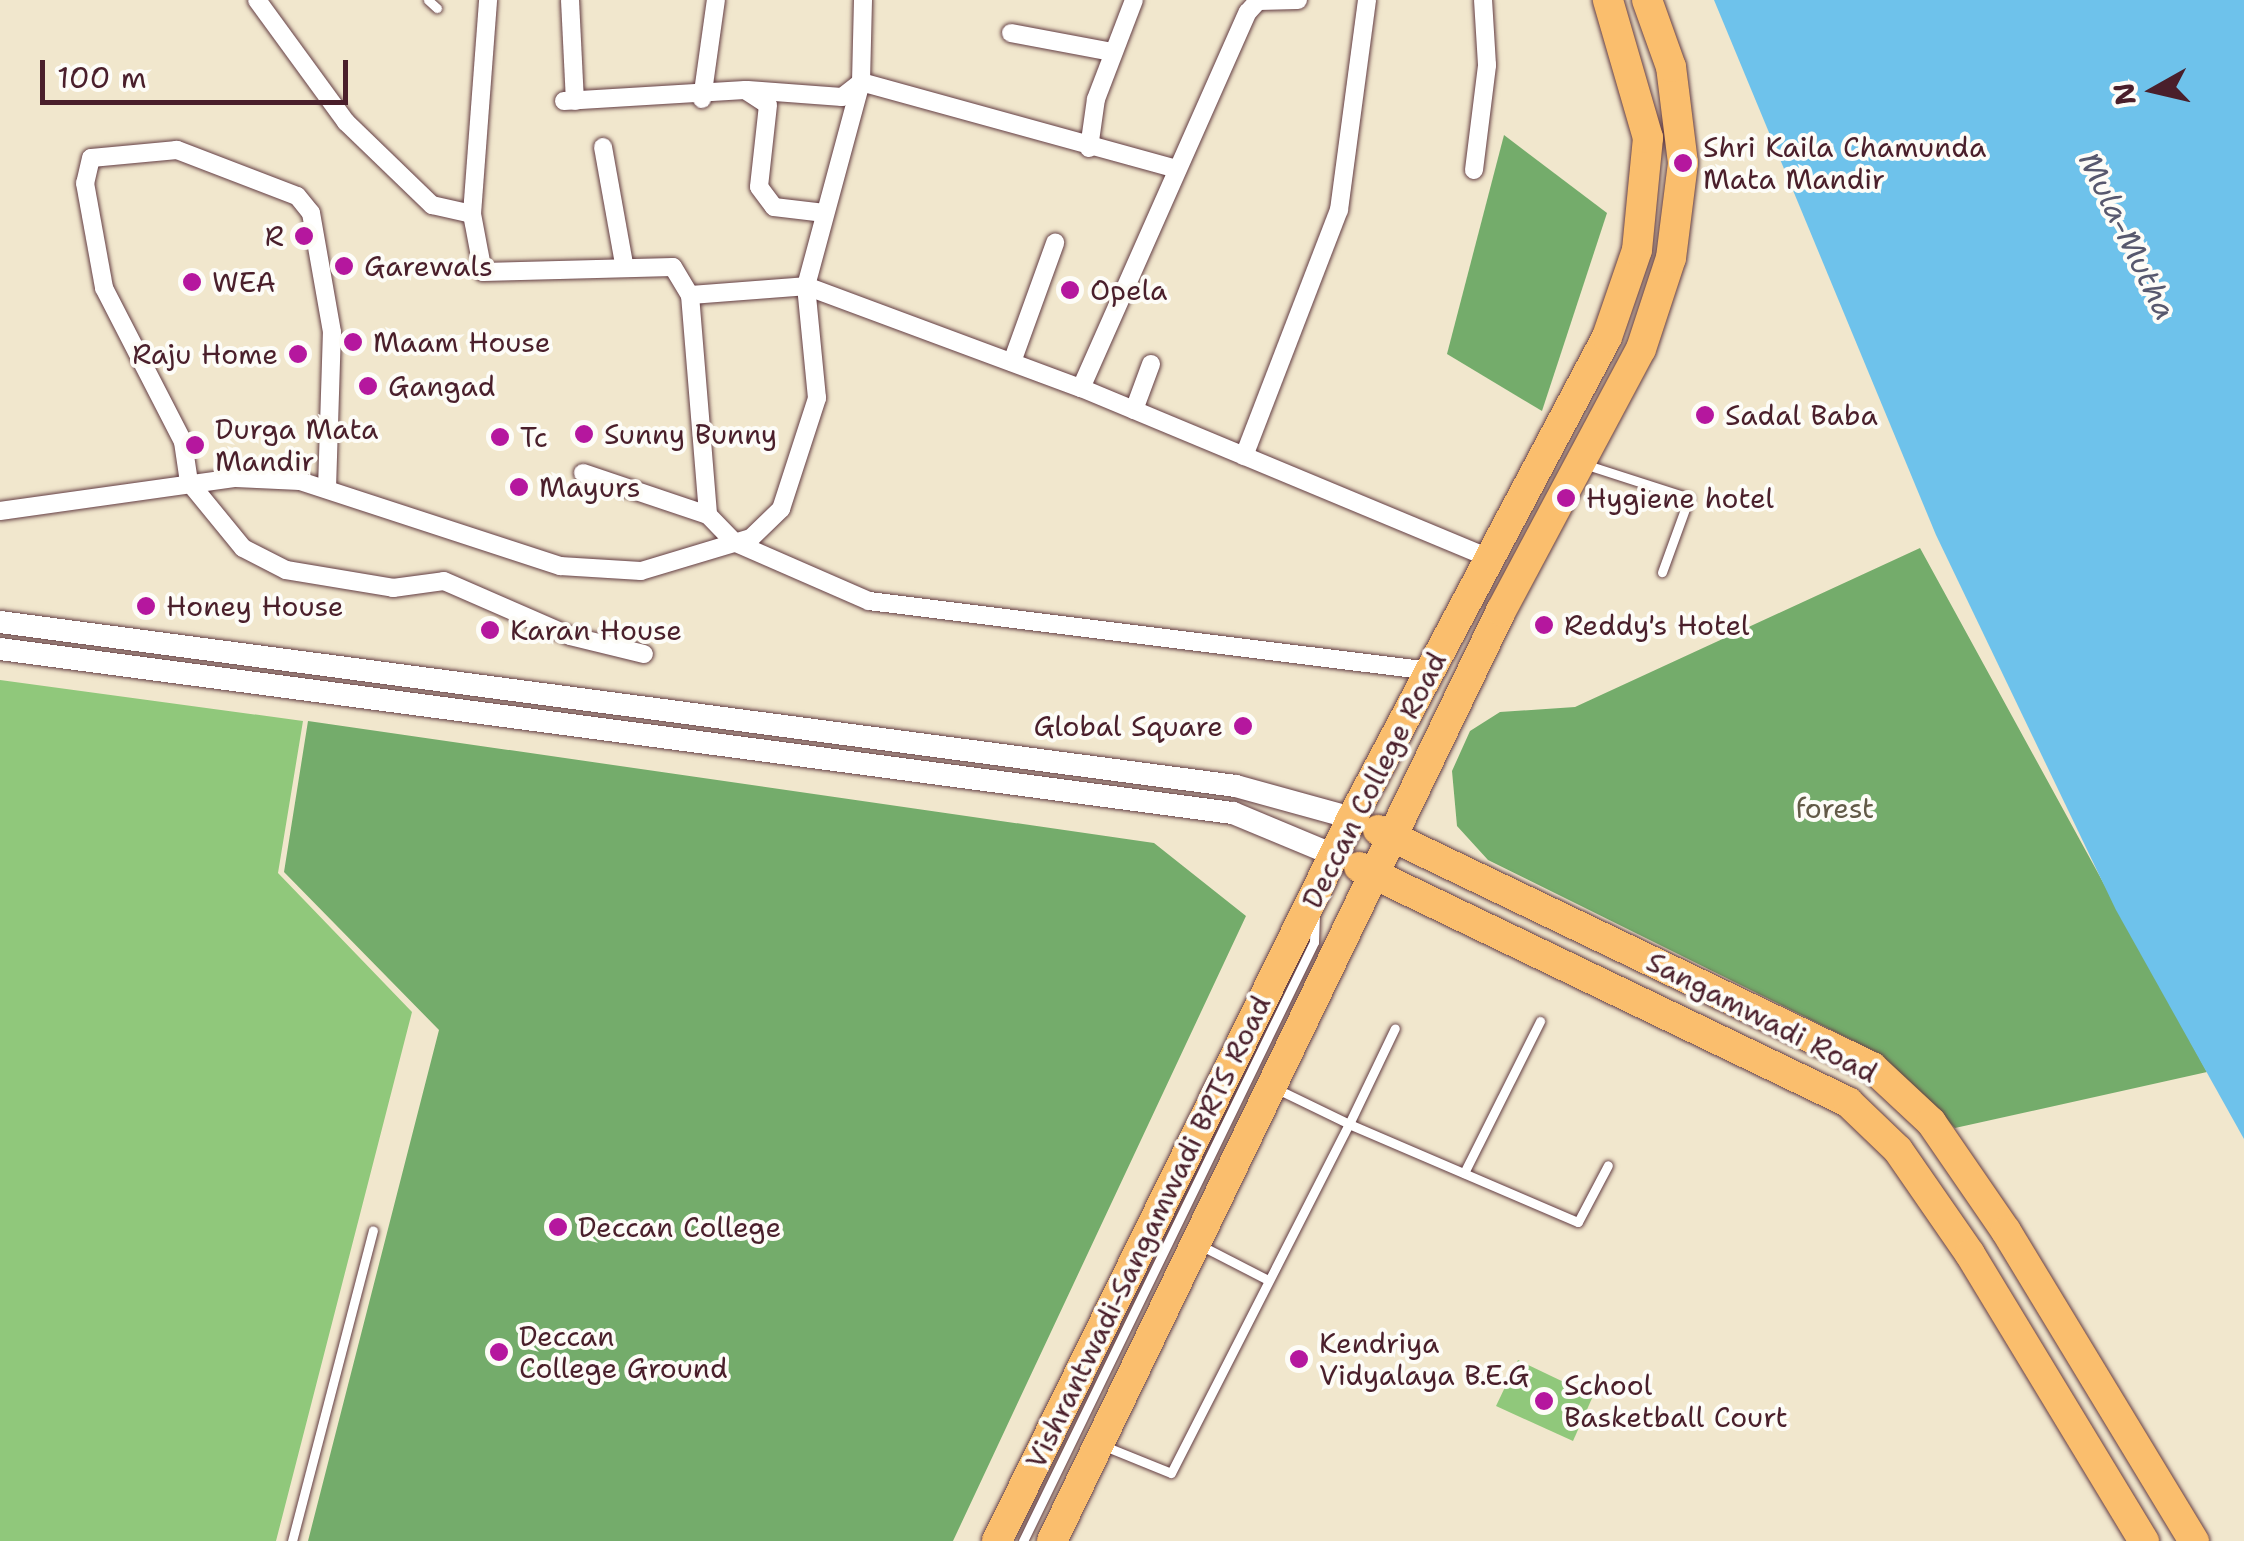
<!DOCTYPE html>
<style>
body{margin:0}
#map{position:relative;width:2244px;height:1541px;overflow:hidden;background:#f1e7cd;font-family:"Shantell Sans",sans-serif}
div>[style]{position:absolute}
.green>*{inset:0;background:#90c87b}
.forest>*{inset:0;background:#74ac6b}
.water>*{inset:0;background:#6ec2eb}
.roads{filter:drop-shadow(0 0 2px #633d43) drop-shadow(0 0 2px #633d43)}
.service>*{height:9px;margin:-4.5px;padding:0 4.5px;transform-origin:4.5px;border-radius:4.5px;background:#fff}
.minor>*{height:18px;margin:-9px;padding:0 9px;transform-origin:9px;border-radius:9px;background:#fff}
.tertiary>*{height:22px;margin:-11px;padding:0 11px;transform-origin:11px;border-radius:11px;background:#fff}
.primary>*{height:30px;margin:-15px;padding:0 15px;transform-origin:15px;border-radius:15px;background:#fabe6d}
.dots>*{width:28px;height:28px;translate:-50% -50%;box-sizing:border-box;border:5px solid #fdfcf7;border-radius:50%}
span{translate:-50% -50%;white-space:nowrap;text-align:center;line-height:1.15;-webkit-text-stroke:8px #fdfcf7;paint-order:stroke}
.poi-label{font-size:28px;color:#4a1f2b}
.left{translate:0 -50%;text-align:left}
.right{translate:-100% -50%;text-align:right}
.street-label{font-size:28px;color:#4a1f2b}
.park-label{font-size:28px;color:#625a47}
.water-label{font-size:30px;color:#57586e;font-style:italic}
.north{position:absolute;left:2104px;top:40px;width:100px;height:100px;-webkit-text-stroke:8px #fdfcf7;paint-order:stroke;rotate:262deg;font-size:28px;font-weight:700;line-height:40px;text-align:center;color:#4a1f2b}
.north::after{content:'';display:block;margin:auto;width:35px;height:45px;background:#4a1f2b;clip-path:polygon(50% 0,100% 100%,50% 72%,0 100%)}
.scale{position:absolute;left:40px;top:60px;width:308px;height:45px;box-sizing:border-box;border:5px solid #4a1f2b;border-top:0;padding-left:12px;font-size:30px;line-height:35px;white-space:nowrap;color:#4a1f2b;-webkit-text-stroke:8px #fdfcf7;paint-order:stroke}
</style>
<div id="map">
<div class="green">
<div style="clip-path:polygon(0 680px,303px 721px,278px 873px,412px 1012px,276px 1541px,0 1541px)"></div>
<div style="clip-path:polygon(1518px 1360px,1593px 1396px,1573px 1441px,1496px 1406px)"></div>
</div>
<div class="forest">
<div style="clip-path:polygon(1504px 135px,1607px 213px,1542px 411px,1447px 354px)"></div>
<div style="clip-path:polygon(1920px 548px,2207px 1072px,1955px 1128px,1880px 1054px,1488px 860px,1457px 826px,1452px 771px,1470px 731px,1500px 712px,1575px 707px)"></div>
<div style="clip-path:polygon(308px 721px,1154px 843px,1246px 916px,953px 1541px,308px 1541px,439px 1030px,284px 872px)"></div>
</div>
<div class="water">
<div style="clip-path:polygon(1714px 0,2244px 0,2244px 1139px,2116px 910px,1936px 535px)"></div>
</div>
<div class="roads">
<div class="service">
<div style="left:428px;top:0;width:12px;rotate:42deg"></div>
<div style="left:1587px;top:465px;width:107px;rotate:17.9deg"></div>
<div style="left:1689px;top:498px;width:79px;rotate:110deg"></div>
<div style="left:1275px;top:1088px;width:82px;rotate:25.9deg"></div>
<div style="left:1349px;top:1124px;width:106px;rotate:-64.4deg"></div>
<div style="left:1464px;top:1173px;width:170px;rotate:-63.4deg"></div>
<div style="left:1202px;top:1246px;width:72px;rotate:27.3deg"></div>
<div style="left:1102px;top:1445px;width:74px;rotate:22.1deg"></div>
<div style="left:1171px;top:1473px;width:392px;rotate:-63deg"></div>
<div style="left:1349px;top:1124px;width:249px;rotate:23.2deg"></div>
<div style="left:1578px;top:1222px;width:64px;rotate:-62.2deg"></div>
<div style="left:292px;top:1541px;width:321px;rotate:-75.4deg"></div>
<div style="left:1023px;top:1541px;width:666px;rotate:-64.09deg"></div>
<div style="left:1314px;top:942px;width:26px;rotate:-88deg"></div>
</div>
<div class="minor">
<div style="left:257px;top:0;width:151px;rotate:53.9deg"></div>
<div style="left:346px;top:122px;width:120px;rotate:44deg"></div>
<div style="left:432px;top:205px;width:41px;rotate:12.7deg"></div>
<div style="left:472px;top:214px;width:59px;rotate:79.3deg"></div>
<div style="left:483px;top:272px;width:190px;rotate:-1.5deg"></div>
<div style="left:673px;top:267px;width:33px;rotate:59deg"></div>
<div style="left:690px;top:295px;width:221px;rotate:85.3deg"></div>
<div style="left:708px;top:515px;width:37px;rotate:46deg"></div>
<div style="left:734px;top:542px;width:147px;rotate:23.6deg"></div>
<div style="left:869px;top:601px;width:565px;rotate:7.11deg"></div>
<div style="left:570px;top:0;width:101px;rotate:87.2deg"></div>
<div style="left:1011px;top:33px;width:104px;rotate:10.6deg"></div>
<div style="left:861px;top:82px;width:328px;rotate:15.4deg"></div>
<div style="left:748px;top:90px;width:94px;rotate:4.3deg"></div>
<div style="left:842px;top:97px;width:24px;rotate:-38deg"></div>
<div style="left:702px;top:99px;width:100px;rotate:-82deg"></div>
<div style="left:564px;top:101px;width:181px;rotate:-3.5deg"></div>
<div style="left:745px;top:90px;width:27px;rotate:33deg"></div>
<div style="left:768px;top:105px;width:82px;rotate:96.3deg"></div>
<div style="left:759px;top:187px;width:25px;rotate:53deg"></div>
<div style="left:774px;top:207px;width:51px;rotate:6.7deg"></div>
<div style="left:603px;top:147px;width:119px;rotate:79.8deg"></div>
<div style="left:1089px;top:148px;width:49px;rotate:-81.9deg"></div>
<div style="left:1096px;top:99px;width:106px;rotate:-69deg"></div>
<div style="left:1474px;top:170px;width:106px;rotate:-82.9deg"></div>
<div style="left:1487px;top:65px;width:65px;rotate:-93.5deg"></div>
<div style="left:472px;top:214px;width:215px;rotate:-85.7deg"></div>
<div style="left:690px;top:295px;width:116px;rotate:-4.4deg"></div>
<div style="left:806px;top:286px;width:293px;rotate:20.4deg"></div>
<div style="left:1081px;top:388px;width:443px;rotate:22.6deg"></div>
<div style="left:1012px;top:362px;width:127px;rotate:-70.1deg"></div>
<div style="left:1081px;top:388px;width:411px;rotate:-66.1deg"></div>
<div style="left:1248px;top:12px;width:15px;rotate:-48deg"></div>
<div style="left:1258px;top:1px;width:40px;rotate:-1.4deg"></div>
<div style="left:1134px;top:410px;width:49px;rotate:-69.7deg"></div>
<div style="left:1244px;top:456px;width:264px;rotate:-68.9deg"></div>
<div style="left:1339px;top:210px;width:212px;rotate:-82.4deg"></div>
<div style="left:583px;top:473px;width:132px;rotate:18.6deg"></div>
<div style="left:327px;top:489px;width:157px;rotate:-88.2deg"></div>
<div style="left:332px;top:332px;width:121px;rotate:-100deg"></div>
<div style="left:311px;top:213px;width:22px;rotate:-129deg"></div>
<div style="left:297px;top:196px;width:129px;rotate:-159deg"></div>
<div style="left:177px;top:150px;width:86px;rotate:174.7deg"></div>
<div style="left:91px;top:158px;width:26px;rotate:103deg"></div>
<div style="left:85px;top:183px;width:107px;rotate:79.7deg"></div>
<div style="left:104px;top:288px;width:173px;rotate:62.8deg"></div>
<div style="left:183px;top:442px;width:40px;rotate:81.5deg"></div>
<div style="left:189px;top:482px;width:85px;rotate:50.7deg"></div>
<div style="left:243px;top:548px;width:48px;rotate:27.1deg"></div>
<div style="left:286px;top:570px;width:109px;rotate:9.5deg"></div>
<div style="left:393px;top:588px;width:51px;rotate:-7.8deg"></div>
<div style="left:444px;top:581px;width:137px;rotate:23.6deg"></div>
<div style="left:570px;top:636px;width:76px;rotate:13.7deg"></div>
<div style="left:0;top:511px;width:238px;rotate:-8deg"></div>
<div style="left:236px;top:478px;width:64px;rotate:2.7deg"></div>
<div style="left:300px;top:481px;width:274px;rotate:18.1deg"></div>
<div style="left:560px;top:566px;width:81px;rotate:3.5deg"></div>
<div style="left:641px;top:571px;width:115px;rotate:-16.7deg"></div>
<div style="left:751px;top:538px;width:42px;rotate:-44deg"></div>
<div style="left:781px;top:509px;width:117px;rotate:-72deg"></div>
<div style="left:817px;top:398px;width:113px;rotate:-95.6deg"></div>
<div style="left:806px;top:286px;width:211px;rotate:-74.9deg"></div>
<div style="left:861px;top:82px;width:82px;rotate:-88.6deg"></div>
</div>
<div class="tertiary">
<div style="left:0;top:622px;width:1247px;rotate:7.56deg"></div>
<div style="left:1236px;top:786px;width:120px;rotate:15.4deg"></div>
<div style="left:0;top:649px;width:1244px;rotate:7.58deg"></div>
<div style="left:1233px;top:813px;width:109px;rotate:22.6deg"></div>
</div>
<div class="primary">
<div style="left:1378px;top:830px;width:548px;rotate:25.63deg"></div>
<div style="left:1872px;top:1067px;width:81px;rotate:43deg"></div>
<div style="left:1931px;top:1122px;width:132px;rotate:55.5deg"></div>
<div style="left:2006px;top:1231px;width:363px;rotate:58.8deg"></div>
<div style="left:1359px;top:867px;width:543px;rotate:25.67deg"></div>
<div style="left:1848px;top:1102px;width:69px;rotate:43.8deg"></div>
<div style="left:1898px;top:1150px;width:126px;rotate:55.3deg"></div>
<div style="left:1970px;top:1254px;width:336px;rotate:58.8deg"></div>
<div style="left:997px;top:1541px;width:805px;rotate:-63.85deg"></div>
<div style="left:1352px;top:818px;width:544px;rotate:-62.07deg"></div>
<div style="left:1607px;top:337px;width:92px;rotate:-71deg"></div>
<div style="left:1637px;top:250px;width:113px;rotate:-84.4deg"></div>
<div style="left:1648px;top:138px;width:144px;rotate:-106.2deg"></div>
<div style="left:1052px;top:1541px;width:1033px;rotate:-64.23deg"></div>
<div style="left:1501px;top:611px;width:297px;rotate:-61.9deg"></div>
<div style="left:1641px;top:349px;width:96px;rotate:-71.8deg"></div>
<div style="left:1671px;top:258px;width:96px;rotate:-82.8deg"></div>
<div style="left:1683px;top:163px;width:97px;rotate:-97.1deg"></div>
<div style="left:1671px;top:67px;width:71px;rotate:-109.7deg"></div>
</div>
</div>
<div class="dots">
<div style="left:1683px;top:163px;background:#b5179e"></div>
<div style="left:304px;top:236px;background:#b5179e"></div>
<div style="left:344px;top:266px;background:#b5179e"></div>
<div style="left:192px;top:282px;background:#b5179e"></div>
<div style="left:1070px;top:290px;background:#b5179e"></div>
<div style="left:353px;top:342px;background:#b5179e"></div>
<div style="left:298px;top:354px;background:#b5179e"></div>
<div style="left:368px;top:386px;background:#b5179e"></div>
<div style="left:1705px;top:415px;background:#b5179e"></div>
<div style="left:584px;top:434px;background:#b5179e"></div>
<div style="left:500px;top:437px;background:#b5179e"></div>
<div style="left:195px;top:445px;background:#b5179e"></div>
<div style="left:519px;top:487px;background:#b5179e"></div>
<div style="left:1566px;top:498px;background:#b5179e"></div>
<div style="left:146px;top:606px;background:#b5179e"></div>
<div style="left:1544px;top:625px;background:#b5179e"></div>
<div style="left:490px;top:630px;background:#b5179e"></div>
<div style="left:1243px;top:726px;background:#b5179e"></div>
<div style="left:558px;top:1227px;background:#b5179e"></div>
<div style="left:499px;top:1352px;background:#b5179e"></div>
<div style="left:1299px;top:1359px;background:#b5179e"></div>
<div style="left:1544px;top:1401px;background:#b5179e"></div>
</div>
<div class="poi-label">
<span class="left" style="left:1703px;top:163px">Shri Kaila Chamunda<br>Mata Mandir</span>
<span class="right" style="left:284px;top:236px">R</span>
<span class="left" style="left:364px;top:266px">Garewals</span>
<span class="left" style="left:212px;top:282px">WEA</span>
<span class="left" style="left:1090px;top:290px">Opela</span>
<span class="left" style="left:373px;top:342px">Maam House</span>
<span class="right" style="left:278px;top:354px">Raju Home</span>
<span class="left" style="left:388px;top:386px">Gangad</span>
<span class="left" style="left:1725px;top:415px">Sadal Baba</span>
<span class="left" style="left:215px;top:445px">Durga Mata<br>Mandir</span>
<span class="left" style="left:604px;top:434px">Sunny Bunny</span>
<span class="left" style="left:520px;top:437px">Tc</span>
<span class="left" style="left:539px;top:487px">Mayurs</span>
<span class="left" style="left:1586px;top:498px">Hygiene hotel</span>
<span class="left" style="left:166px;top:606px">Honey House</span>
<span class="left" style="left:1564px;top:625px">Reddy's Hotel</span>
<span class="left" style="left:510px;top:630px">Karan House</span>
<span class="right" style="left:1223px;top:726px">Global Square</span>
<span class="left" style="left:578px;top:1227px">Deccan College</span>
<span class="left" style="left:519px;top:1352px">Deccan<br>College Ground</span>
<span class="left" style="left:1319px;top:1359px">Kendriya<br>Vidyalaya B.E.G</span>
<span class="left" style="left:1564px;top:1401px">School<br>Basketball Court</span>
</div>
<div class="street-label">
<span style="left:1374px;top:780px;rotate:-63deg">Deccan College Road</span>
<span style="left:1762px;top:1017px;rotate:27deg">Sangamwadi Road</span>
<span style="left:1148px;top:1232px;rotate:-64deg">Vishrantwadi-Sangamwadi BRTS Road</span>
</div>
<div class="park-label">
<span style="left:1835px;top:808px">forest</span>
</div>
<div class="water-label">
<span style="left:2127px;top:236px;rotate:64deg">Mula-Mutha</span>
</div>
<div class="north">N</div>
<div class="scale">100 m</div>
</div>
